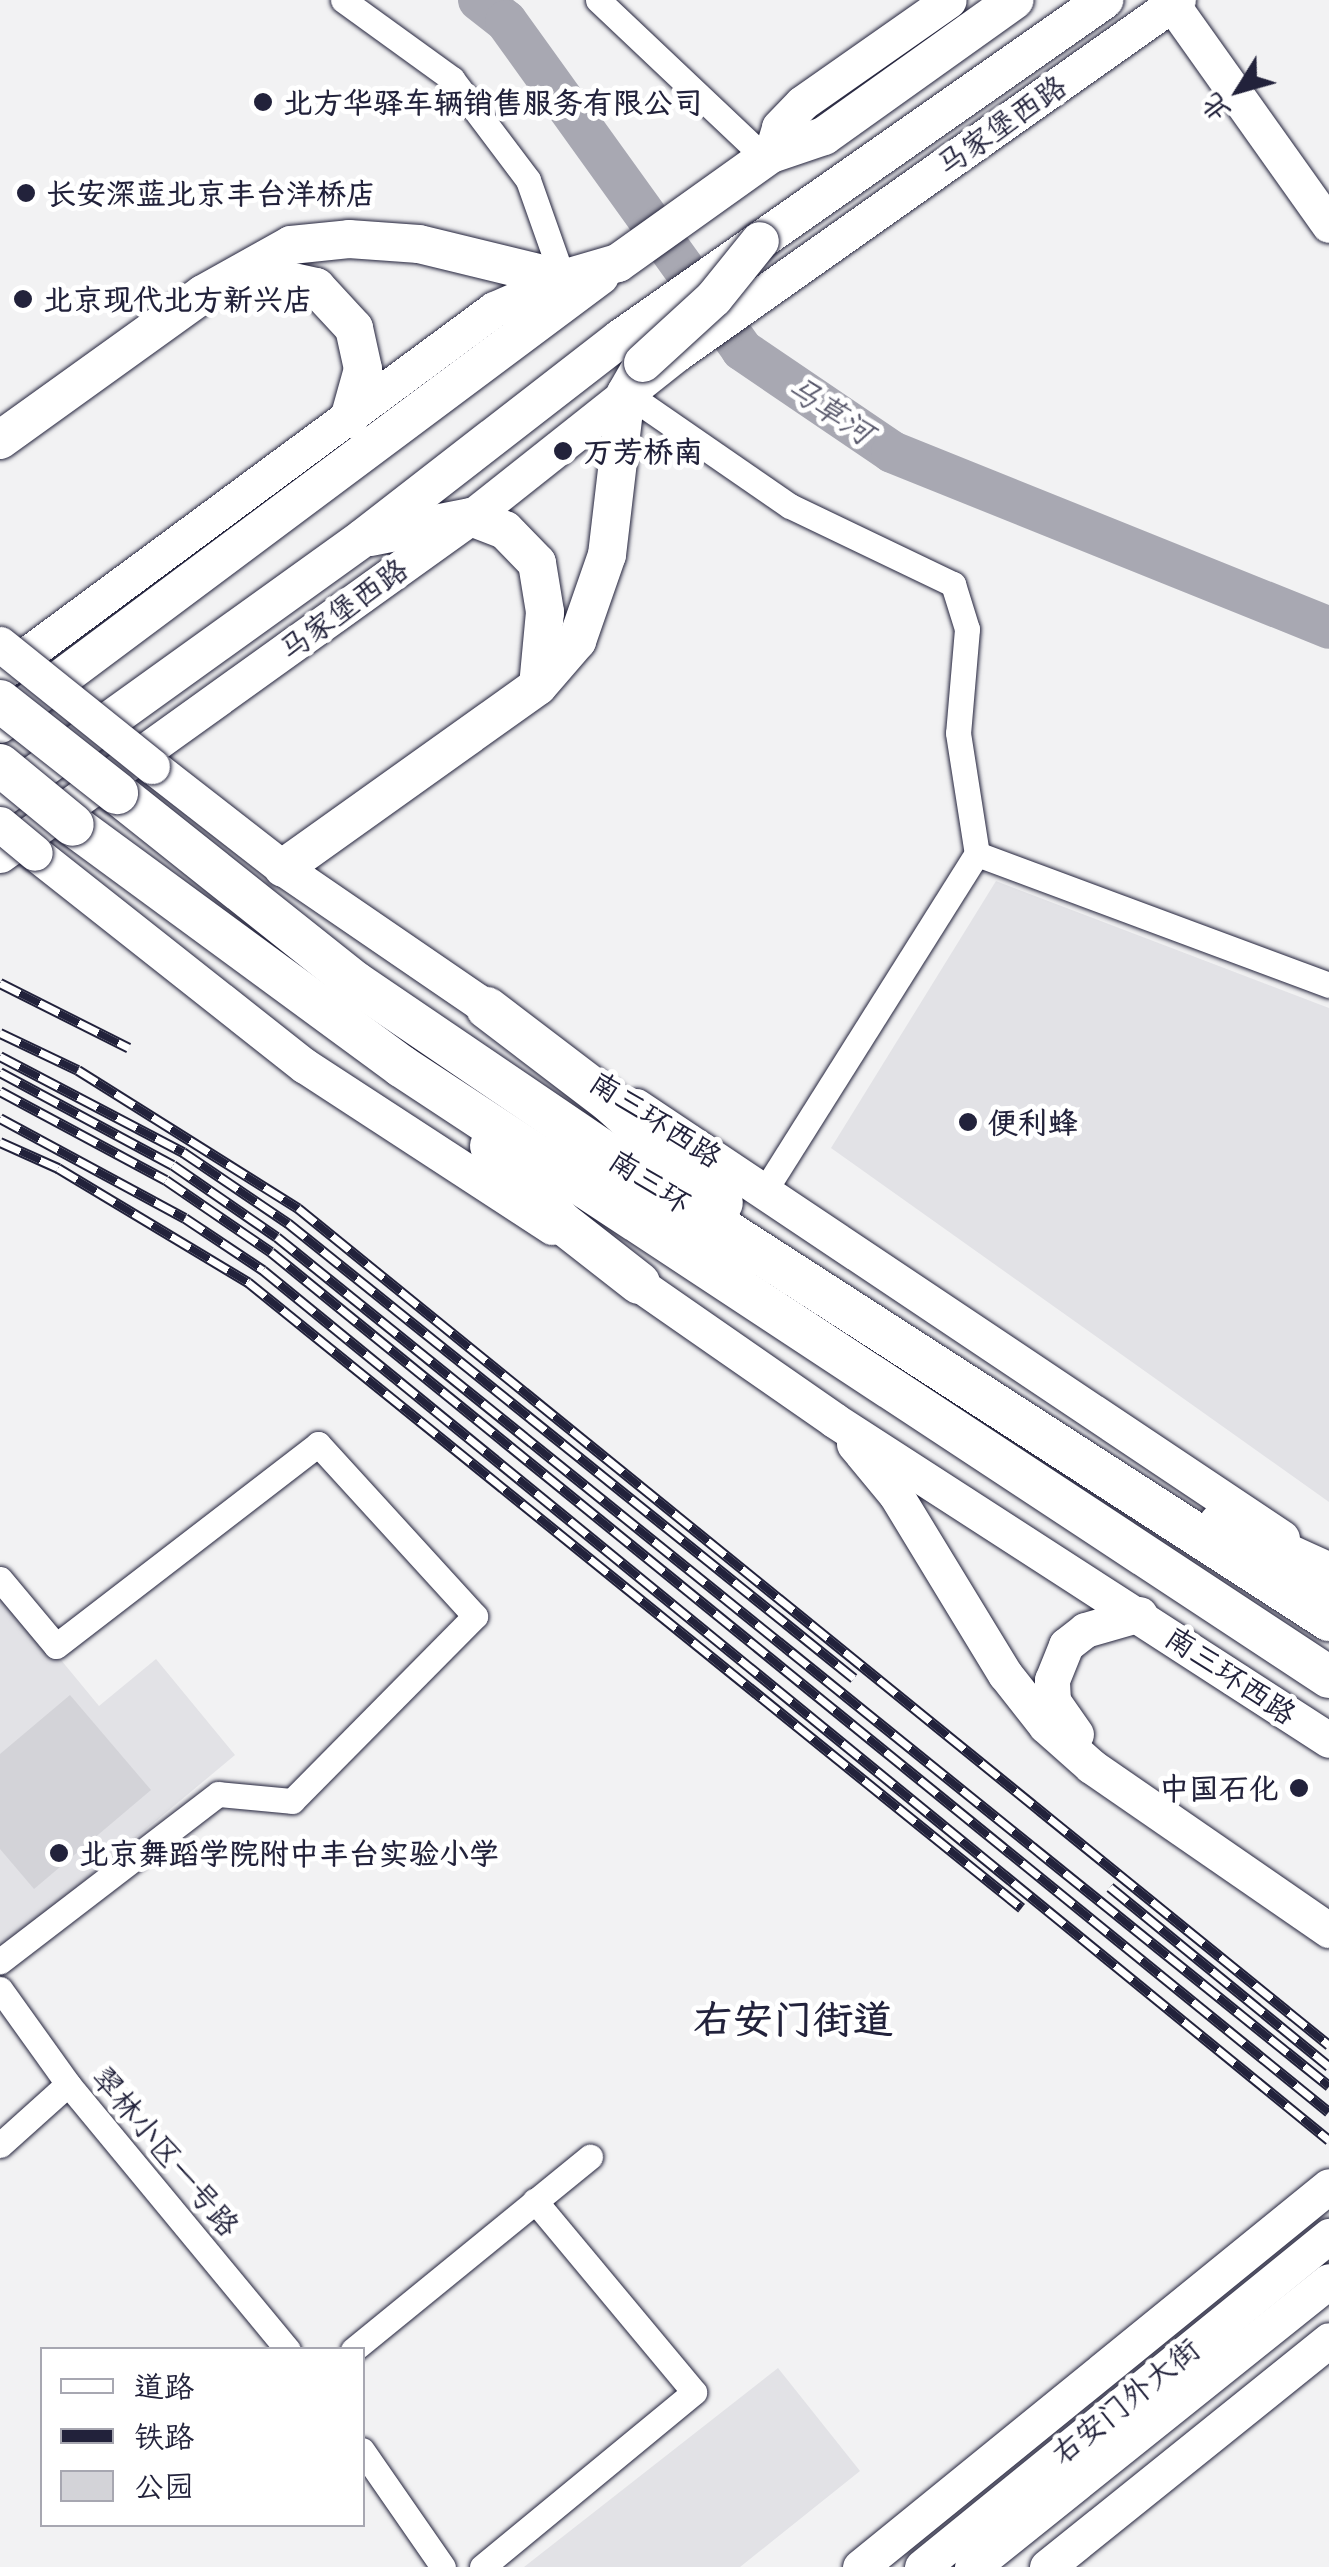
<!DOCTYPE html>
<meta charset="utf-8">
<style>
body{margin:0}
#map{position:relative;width:1329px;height:2567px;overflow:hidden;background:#f2f2f3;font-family:"Patrick Hand","LXGW WenKai TC",sans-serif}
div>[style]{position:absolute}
.built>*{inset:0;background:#e2e2e6}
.green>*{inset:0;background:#d3d3d8}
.river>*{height:42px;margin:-21px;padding:0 21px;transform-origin:21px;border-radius:21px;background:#a8a8b2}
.roads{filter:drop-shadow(0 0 2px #22223b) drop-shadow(0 0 2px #22223b)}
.street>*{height:25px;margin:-12.5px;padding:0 12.5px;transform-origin:12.5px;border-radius:12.5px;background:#fff}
.secondary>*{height:35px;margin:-17.5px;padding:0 17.5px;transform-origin:17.5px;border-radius:17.5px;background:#fff}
.primary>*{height:38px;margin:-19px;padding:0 19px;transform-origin:19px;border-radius:19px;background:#fff}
.highway>*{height:42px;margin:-21px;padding:0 21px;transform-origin:21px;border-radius:21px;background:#fff}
.rail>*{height:11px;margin-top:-5.5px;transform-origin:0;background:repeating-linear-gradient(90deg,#fff 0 22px,#22223b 0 44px);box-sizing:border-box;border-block:2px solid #22223b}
.bridges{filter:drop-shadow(0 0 2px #22223b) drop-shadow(0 0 2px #22223b)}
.secondary-bridge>*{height:35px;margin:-17.5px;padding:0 17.5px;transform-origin:17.5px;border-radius:17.5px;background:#fff}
.primary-bridge>*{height:38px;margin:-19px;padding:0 19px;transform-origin:19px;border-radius:19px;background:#fff}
.highway-bridge>*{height:42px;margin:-21px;padding:0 21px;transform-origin:21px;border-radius:21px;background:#fff}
.dots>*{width:28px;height:28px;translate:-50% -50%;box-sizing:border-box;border:5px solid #fff;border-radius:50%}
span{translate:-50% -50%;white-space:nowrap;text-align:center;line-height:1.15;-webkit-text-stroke:10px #fff;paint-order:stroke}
.poi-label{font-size:30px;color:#22223b;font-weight:700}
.left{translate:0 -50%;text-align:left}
.right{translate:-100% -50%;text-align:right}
.street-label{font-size:30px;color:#22223b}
.water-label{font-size:32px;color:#58586b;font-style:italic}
.district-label{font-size:40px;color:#22223b;font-weight:700}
.legend{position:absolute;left:40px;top:2347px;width:325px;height:180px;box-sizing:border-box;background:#fff;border:2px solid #a7a7b1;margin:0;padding:12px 18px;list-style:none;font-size:30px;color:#22223b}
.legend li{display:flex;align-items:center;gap:20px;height:50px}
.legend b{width:50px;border:2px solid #a7a7b1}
.north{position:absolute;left:1189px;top:40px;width:100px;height:100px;-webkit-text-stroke:8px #fff;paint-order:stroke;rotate:233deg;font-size:28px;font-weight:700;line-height:40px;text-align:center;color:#22223b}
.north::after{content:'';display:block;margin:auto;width:35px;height:45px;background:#22223b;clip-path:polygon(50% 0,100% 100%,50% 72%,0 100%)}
</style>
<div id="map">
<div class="built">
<div style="clip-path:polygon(996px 881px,1329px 1008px,1329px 1502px,831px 1148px)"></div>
<div style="clip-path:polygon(0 1586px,99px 1706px,156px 1659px,235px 1755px,0 1951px)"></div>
<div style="clip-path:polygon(778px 2368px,860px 2471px,740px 2567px,524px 2567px)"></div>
</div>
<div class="green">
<div style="clip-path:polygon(70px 1695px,151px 1790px,34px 1889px,0 1849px,0 1754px)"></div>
</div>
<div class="river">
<div style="left:479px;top:0;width:34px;rotate:38deg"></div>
<div style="left:506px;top:21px;width:405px;rotate:54.3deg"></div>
<div style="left:742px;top:350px;width:181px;rotate:34.2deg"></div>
<div style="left:892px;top:452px;width:471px;rotate:21.9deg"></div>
</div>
<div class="roads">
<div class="street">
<div style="left:343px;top:0;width:135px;rotate:35.9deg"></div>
<div style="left:452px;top:79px;width:126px;rotate:53deg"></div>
<div style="left:528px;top:180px;width:105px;rotate:70.5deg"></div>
<div style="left:598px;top:0;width:230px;rotate:43.4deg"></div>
<div style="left:626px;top:393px;width:199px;rotate:34.6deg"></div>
<div style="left:790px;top:506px;width:181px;rotate:25.6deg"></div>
<div style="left:953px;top:584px;width:47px;rotate:72.7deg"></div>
<div style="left:967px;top:629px;width:104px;rotate:94.9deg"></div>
<div style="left:958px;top:733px;width:122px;rotate:81.1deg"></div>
<div style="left:765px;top:1190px;width:397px;rotate:-57.8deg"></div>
<div style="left:977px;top:854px;width:376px;rotate:20.4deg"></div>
<div style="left:0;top:1579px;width:87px;rotate:50.1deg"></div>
<div style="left:56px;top:1646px;width:331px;rotate:-37.6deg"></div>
<div style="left:318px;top:1444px;width:233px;rotate:47.6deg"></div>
<div style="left:475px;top:1616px;width:260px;rotate:134.7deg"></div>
<div style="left:292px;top:1801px;width:74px;rotate:-174.6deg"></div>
<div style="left:218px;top:1794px;width:275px;rotate:142.5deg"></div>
<div style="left:0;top:1989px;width:117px;rotate:54.4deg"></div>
<div style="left:68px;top:2084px;width:345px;rotate:50.4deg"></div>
<div style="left:0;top:2145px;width:91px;rotate:-41.9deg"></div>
<div style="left:353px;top:2350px;width:306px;rotate:-39.2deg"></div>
<div style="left:362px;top:2450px;width:142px;rotate:55.3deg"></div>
<div style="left:482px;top:2567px;width:275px;rotate:-39.5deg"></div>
<div style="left:694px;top:2392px;width:249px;rotate:-129.8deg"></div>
</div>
<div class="secondary">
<div style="left:1169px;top:0;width:276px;rotate:54.6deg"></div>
<div style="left:771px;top:154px;width:28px;rotate:-73deg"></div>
<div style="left:779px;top:127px;width:33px;rotate:-46deg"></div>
<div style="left:802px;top:103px;width:179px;rotate:-35deg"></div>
<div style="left:0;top:674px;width:614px;rotate:-36.46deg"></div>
<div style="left:494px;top:309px;width:75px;rotate:-23.5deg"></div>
<div style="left:152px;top:766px;width:166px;rotate:37.9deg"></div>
<div style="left:283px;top:868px;width:273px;rotate:34.4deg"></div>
<div style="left:35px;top:853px;width:344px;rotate:38.3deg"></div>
<div style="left:305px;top:1066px;width:295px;rotate:33.1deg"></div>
<div style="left:0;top:855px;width:580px;rotate:-35.66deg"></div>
<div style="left:471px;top:517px;width:264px;rotate:-38.4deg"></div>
<div style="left:678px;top:353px;width:612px;rotate:-35.22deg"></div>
<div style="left:636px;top:1106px;width:777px;rotate:33.77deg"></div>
<div style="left:617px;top:1269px;width:264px;rotate:34.8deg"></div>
<div style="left:834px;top:1420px;width:589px;rotate:32.88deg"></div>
<div style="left:854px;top:1444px;width:66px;rotate:50.5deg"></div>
<div style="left:896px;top:1495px;width:210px;rotate:58.7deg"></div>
<div style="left:1005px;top:1674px;width:66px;rotate:51.7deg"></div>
<div style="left:1046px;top:1726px;width:60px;rotate:41.6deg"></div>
<div style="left:1091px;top:1766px;width:289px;rotate:34.6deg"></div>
<div style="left:1076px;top:1734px;width:40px;rotate:-124.9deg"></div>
<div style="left:1053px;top:1701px;width:21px;rotate:-93deg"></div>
<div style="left:1052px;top:1680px;width:38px;rotate:-68deg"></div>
<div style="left:1066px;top:1645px;width:24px;rotate:-38deg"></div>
<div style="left:1085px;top:1630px;width:57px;rotate:-16.2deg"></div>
<div style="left:860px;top:2567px;width:604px;rotate:-39.09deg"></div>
<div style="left:922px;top:2567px;width:525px;rotate:-39.12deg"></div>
<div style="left:972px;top:2567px;width:457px;rotate:-38.7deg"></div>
<div style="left:1047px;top:2567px;width:362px;rotate:-38.8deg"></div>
</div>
<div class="primary">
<div style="left:248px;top:272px;width:70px;rotate:12.4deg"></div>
<div style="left:316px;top:287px;width:56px;rotate:47.2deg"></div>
<div style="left:354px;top:328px;width:42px;rotate:77.6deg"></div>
<div style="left:363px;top:369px;width:52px;rotate:105.6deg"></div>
<div style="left:0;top:440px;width:250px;rotate:-35.7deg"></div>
<div style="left:203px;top:294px;width:101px;rotate:-29.1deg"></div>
<div style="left:291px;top:245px;width:58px;rotate:-5.9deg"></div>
<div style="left:349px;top:239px;width:70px;rotate:4.1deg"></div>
<div style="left:419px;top:244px;width:148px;rotate:13.7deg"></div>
<div style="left:563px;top:279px;width:57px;rotate:-16.2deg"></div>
<div style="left:618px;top:263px;width:188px;rotate:-35.5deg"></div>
<div style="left:771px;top:154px;width:56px;rotate:-18.8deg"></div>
<div style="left:824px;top:136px;width:234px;rotate:-35.5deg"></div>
<div style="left:370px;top:537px;width:103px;rotate:-11.2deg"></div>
<div style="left:471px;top:517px;width:36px;rotate:21deg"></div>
<div style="left:505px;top:530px;width:46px;rotate:45.9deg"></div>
<div style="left:537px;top:563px;width:50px;rotate:80.7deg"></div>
<div style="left:545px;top:612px;width:74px;rotate:95.4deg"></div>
<div style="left:0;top:724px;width:749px;rotate:-36.75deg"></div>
<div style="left:0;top:799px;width:447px;rotate:-35.7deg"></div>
<div style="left:363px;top:538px;width:326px;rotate:-37.8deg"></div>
<div style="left:621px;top:338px;width:590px;rotate:-34.98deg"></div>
<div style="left:283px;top:868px;width:313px;rotate:-35.5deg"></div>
<div style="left:538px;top:686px;width:60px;rotate:-49.1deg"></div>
<div style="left:577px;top:641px;width:91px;rotate:-70.8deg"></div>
<div style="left:607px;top:555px;width:163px;rotate:-83.3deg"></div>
<div style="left:626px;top:393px;width:34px;rotate:-60deg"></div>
</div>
<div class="highway">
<div style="left:117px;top:793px;width:305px;rotate:38.5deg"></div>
<div style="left:356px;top:983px;width:320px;rotate:34.2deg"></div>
<div style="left:621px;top:1163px;width:843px;rotate:32.84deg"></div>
<div style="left:73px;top:825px;width:407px;rotate:36.3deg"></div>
<div style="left:401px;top:1066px;width:1111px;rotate:33.36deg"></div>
<div style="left:487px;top:1008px;width:153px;rotate:37.3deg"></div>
<div style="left:609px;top:1101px;width:152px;rotate:42.1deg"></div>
<div style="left:491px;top:1146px;width:103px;rotate:47.4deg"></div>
<div style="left:561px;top:1222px;width:99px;rotate:38deg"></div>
<div style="left:1220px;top:1524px;width:120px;rotate:24.6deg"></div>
</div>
</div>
<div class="rail">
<div style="left:0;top:983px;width:144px;rotate:26.7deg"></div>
<div style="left:0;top:1033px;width:86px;rotate:25.4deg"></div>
<div style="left:78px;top:1070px;width:260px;rotate:32.1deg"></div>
<div style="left:298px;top:1208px;width:1328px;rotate:39.07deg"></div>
<div style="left:0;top:1056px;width:207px;rotate:27.7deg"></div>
<div style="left:183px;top:1152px;width:127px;rotate:34.1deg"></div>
<div style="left:288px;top:1223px;width:726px;rotate:38.8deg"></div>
<div style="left:0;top:1072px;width:196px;rotate:28.3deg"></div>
<div style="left:173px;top:1165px;width:126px;rotate:34.7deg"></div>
<div style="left:277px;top:1237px;width:1352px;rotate:38.9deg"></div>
<div style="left:0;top:1091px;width:188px;rotate:28.2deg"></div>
<div style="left:166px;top:1180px;width:127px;rotate:34.4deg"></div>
<div style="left:271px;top:1252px;width:1363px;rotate:39.11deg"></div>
<div style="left:0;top:1118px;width:210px;rotate:28.4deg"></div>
<div style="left:185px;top:1218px;width:94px;rotate:33.7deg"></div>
<div style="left:263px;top:1270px;width:1376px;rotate:39.22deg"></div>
<div style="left:0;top:1142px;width:64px;rotate:24.1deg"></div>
<div style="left:58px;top:1168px;width:222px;rotate:31deg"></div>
<div style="left:248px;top:1282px;width:995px;rotate:38.97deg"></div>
<div style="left:1110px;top:1887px;width:283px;rotate:39.3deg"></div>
</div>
<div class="bridges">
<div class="secondary-bridge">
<div style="left:0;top:644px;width:195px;rotate:38.8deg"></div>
<div style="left:0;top:824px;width:45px;rotate:39.6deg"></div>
</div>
<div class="primary-bridge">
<div style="left:643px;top:363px;width:96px;rotate:-42.5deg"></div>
<div style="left:714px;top:298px;width:73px;rotate:-51.1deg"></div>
</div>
<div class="highway-bridge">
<div style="left:0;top:701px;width:149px;rotate:38.2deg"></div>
<div style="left:0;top:765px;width:94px;rotate:39.4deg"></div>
</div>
</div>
<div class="dots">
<div style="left:263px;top:102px;background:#22223b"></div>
<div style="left:26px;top:193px;background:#22223b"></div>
<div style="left:23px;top:299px;background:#22223b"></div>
<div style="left:563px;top:451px;background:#22223b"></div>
<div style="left:968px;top:1122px;background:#22223b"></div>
<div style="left:1299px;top:1788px;background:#22223b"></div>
<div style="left:59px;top:1853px;background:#22223b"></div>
</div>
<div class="poi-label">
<span class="left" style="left:283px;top:102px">北方华驿车辆销售服务有限公司</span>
<span class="left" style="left:46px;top:193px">长安深蓝北京丰台洋桥店</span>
<span class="left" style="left:43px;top:299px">北京现代北方新兴店</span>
<span class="left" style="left:583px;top:451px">万芳桥南</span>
<span class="left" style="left:988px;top:1122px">便利蜂</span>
<span class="right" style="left:1279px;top:1788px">中国石化</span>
<span class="left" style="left:79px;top:1853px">北京舞蹈学院附中丰台实验小学</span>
</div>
<div class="street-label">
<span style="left:1001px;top:125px;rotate:-35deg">马家堡西路</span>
<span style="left:343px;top:609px;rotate:-36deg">马家堡西路</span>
<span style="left:656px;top:1119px;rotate:33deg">南三环西路</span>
<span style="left:650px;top:1181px;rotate:33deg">南三环</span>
<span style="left:1231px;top:1675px;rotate:34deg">南三环西路</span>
<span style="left:166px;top:2151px;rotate:50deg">翠林小区一号路</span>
<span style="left:1125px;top:2401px;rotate:-39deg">右安门外大街</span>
</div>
<div class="water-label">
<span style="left:830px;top:410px;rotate:34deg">马草河</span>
</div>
<div class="district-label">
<span style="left:793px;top:2018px">右安门街道</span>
</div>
<ul class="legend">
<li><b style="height:12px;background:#fff"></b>道路</li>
<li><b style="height:12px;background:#22223b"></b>铁路</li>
<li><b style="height:28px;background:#d3d3d8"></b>公园</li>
</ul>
<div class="north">北</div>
</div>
